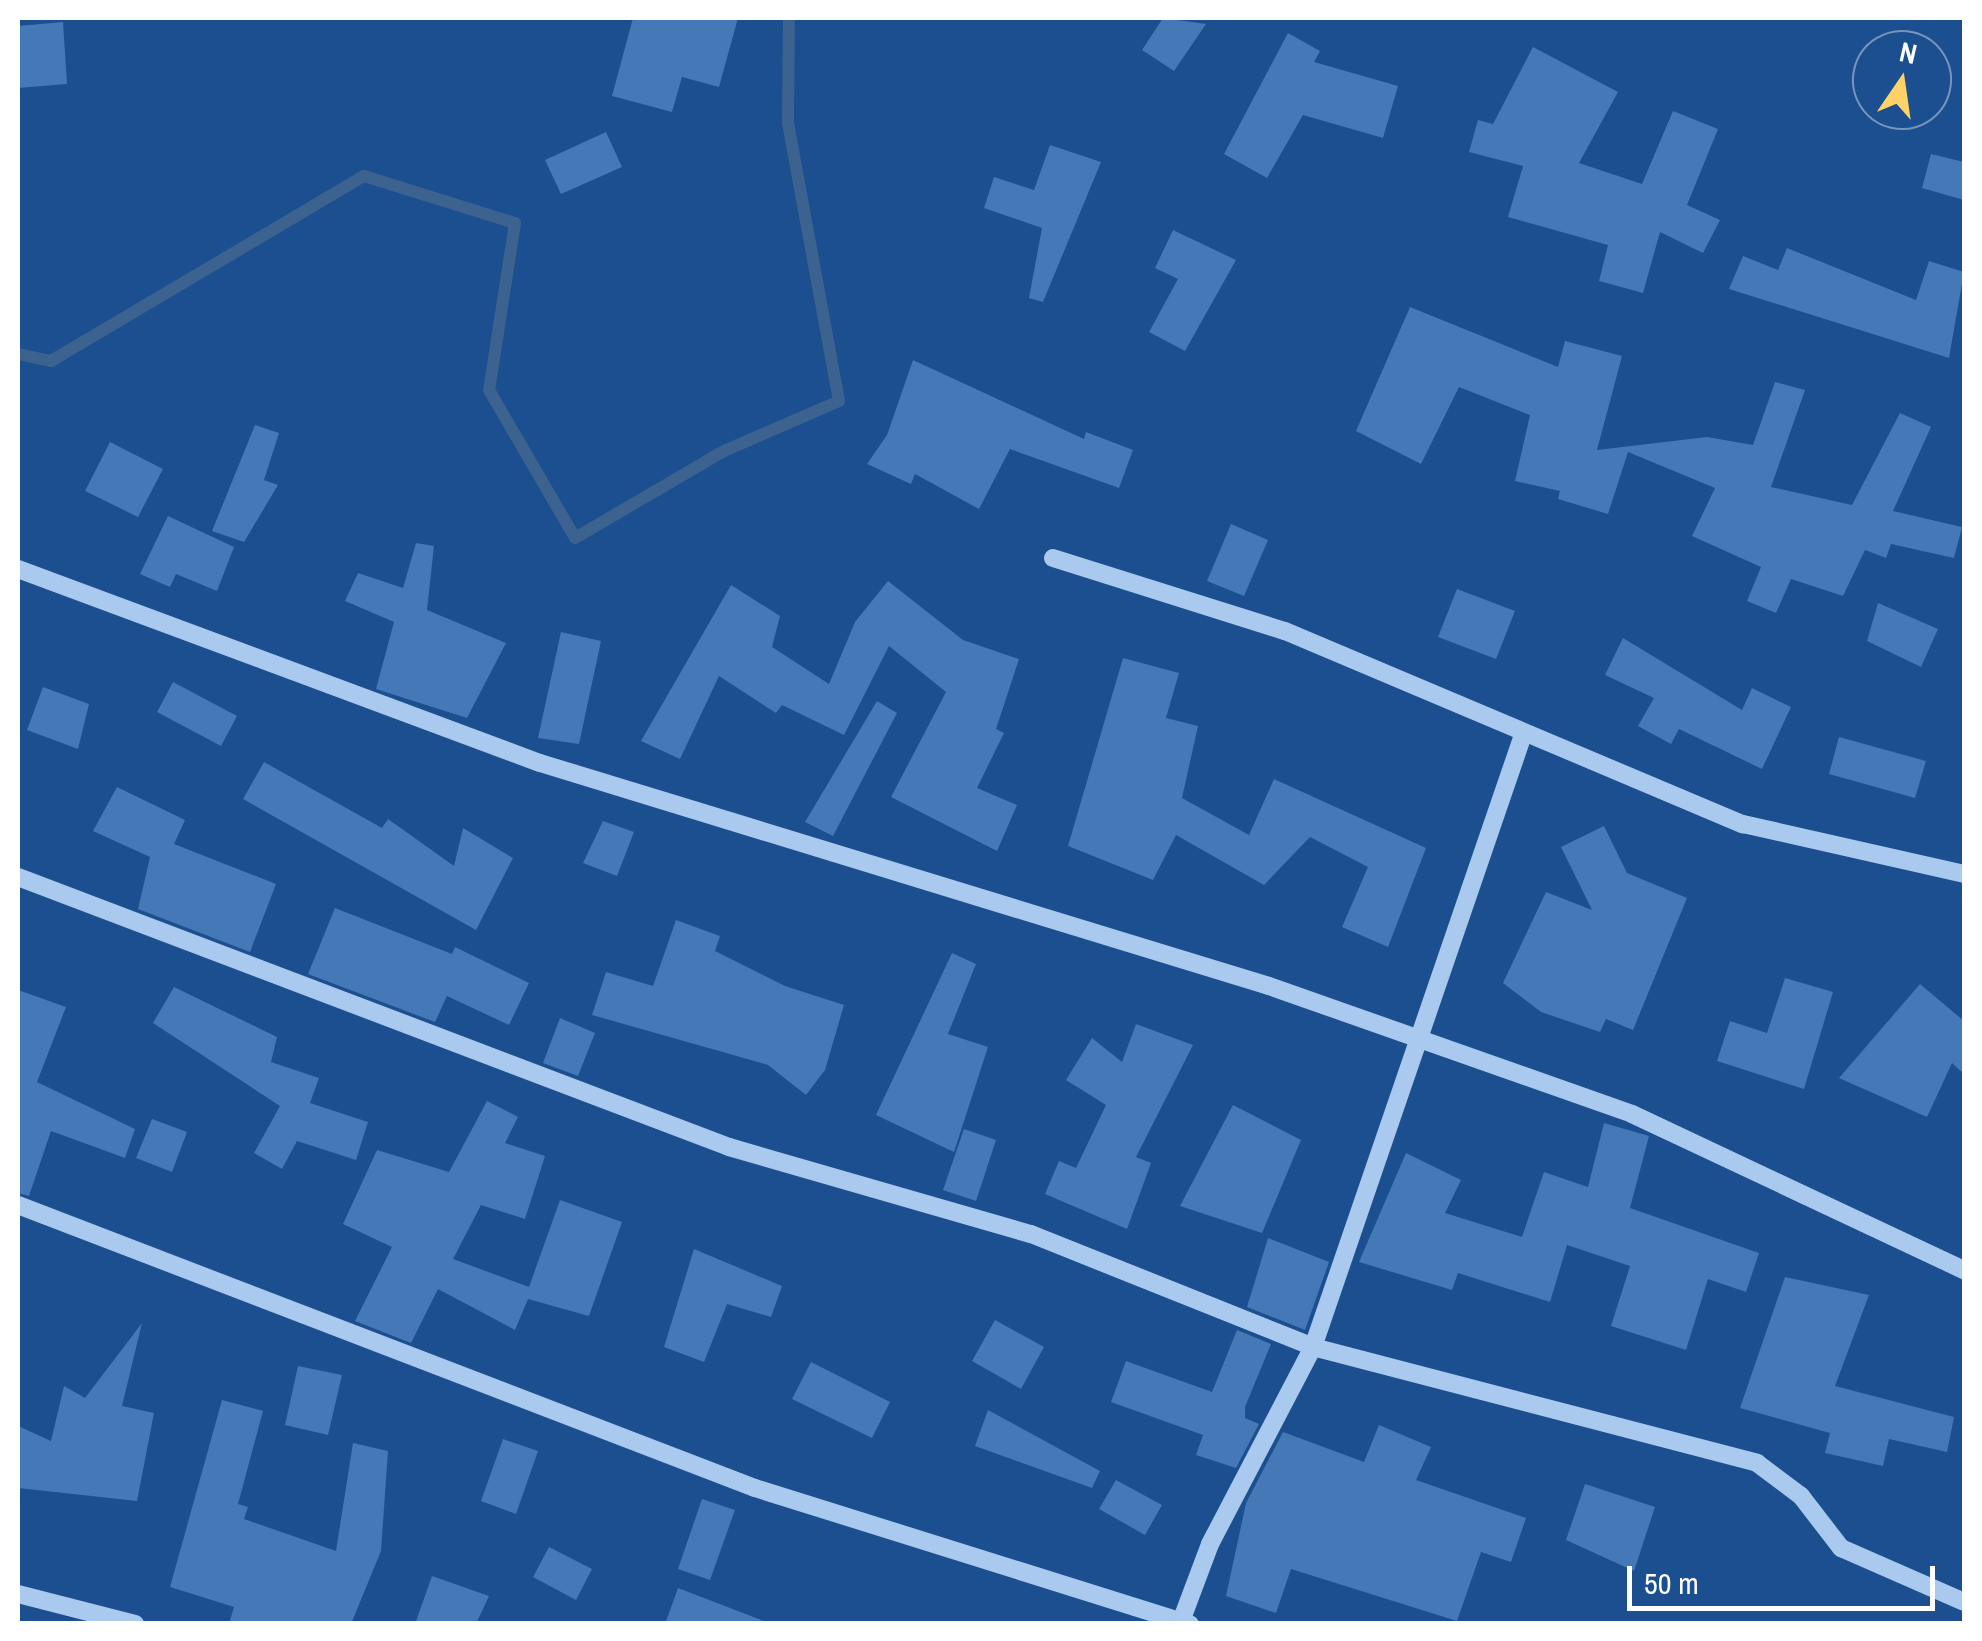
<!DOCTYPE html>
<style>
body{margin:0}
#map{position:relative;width:1982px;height:1641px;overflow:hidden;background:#1b4f8f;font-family:"Archivo Narrow",sans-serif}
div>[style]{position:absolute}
.stream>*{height:12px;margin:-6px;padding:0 6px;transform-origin:6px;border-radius:6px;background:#3c6290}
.building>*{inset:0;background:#4478b7}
.minor>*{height:18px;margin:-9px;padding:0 9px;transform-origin:9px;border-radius:9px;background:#a9c9ee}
span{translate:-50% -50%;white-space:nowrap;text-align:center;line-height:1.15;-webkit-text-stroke:8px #1b4f8f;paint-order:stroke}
.frame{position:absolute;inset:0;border:20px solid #fff;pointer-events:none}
.north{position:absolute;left:1852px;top:30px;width:100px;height:100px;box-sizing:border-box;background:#1b4f8f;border:2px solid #7695bc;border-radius:50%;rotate:13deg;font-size:28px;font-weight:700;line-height:40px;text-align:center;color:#fff}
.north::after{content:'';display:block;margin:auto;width:35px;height:45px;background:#ffd166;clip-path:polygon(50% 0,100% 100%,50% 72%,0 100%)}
.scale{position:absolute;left:1627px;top:1566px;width:308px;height:45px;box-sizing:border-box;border:5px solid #fff;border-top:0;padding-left:12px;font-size:30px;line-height:35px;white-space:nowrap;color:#fff;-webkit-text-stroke:8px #1b4f8f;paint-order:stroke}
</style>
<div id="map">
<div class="stream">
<div style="left:18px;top:354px;width:34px;rotate:12deg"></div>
<div style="left:51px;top:361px;width:364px;rotate:-30.6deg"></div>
<div style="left:364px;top:176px;width:158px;rotate:17.3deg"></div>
<div style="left:515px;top:223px;width:169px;rotate:98.8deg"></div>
<div style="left:489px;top:390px;width:171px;rotate:59.8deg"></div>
<div style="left:575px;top:538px;width:173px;rotate:-30.3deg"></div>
<div style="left:724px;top:451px;width:125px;rotate:-23.5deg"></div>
<div style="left:839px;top:401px;width:283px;rotate:-100.4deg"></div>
<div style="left:788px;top:123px;width:105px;rotate:-89.5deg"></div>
</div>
<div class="building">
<div style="clip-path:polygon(633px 18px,738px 18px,719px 87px,682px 77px,672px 112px,612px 96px)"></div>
<div style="clip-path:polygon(1163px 18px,1206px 24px,1174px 71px,1142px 50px)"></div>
<div style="clip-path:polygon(63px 22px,67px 84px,18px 88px,18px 26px)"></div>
<div style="clip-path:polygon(1288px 33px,1320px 51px,1314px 62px,1398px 86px,1383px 138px,1303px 115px,1267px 178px,1224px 154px)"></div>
<div style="clip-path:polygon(1533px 47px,1618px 92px,1579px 163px,1642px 184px,1673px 111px,1718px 129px,1687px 205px,1720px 220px,1703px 253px,1660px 232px,1643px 293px,1599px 281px,1608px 245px,1508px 217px,1523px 166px,1469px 152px,1478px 120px,1493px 124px)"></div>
<div style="clip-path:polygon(606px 132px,622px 167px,561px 194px,545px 160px)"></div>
<div style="clip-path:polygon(1050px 145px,1101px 162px,1043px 302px,1029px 298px,1042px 228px,984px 208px,994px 177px,1034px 190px)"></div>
<div style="clip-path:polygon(1931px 154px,1964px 162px,1964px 200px,1922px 188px)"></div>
<div style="clip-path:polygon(1173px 230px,1236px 260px,1185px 351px,1149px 332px,1178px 279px,1155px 268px)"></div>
<div style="clip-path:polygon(1787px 248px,1916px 300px,1929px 261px,1964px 272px,1949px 358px,1729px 289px,1743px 256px,1778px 270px)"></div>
<div style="clip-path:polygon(1410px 307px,1558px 367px,1565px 341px,1622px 356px,1597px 450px,1707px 437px,1753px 445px,1775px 382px,1805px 390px,1771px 487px,1852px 505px,1900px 413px,1931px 427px,1893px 511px,1962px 527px,1954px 558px,1891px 544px,1886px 558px,1865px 550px,1843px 596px,1791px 579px,1776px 613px,1747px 601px,1761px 567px,1692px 536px,1715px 488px,1628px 452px,1608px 514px,1558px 499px,1560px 491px,1515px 481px,1530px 415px,1459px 387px,1421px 464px,1356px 431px)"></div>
<div style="clip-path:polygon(913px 360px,1084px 439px,1086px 432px,1133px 450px,1119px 488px,1010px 449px,979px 509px,915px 474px,911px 484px,867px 464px,887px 435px)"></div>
<div style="clip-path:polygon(255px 425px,279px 433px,264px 480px,278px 485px,244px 542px,212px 531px)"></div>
<div style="clip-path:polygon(110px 442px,163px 469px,138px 517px,85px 491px)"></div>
<div style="clip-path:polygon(168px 516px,234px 547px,217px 591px,176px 574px,170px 587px,140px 574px)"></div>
<div style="clip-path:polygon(1231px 524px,1268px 540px,1244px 596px,1207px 581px)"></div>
<div style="clip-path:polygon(416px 543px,434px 546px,427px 610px,506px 643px,467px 718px,376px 689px,394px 622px,345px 601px,358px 573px,403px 588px)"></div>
<div style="clip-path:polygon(888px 581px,963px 640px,1019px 659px,996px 729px,1004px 733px,977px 788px,1017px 805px,997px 851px,891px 797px,946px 692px,889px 646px,844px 735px,782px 705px,776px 713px,719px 676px,680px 759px,641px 741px,731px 585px,780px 616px,772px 647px,829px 684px,855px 622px)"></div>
<div style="clip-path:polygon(1457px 589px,1515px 611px,1496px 659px,1438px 637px)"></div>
<div style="clip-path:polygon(1878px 603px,1938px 629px,1921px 667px,1867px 641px)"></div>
<div style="clip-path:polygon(561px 632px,601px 641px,579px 744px,538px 738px)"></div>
<div style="clip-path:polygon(1623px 638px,1742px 710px,1752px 688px,1791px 707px,1762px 769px,1679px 729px,1671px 744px,1638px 726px,1654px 698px,1605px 675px)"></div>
<div style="clip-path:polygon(1123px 658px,1179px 673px,1166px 718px,1198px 726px,1182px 798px,1249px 835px,1274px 779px,1426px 848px,1388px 947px,1342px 927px,1368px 867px,1310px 837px,1264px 885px,1176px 835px,1153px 880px,1068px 846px)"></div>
<div style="clip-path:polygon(173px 682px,237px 716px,221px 746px,157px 712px)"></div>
<div style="clip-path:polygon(43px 687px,89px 704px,78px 749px,27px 730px)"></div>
<div style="clip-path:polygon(877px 701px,897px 713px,833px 836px,805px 822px)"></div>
<div style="clip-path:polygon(1839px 737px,1926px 761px,1915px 798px,1829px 774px)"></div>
<div style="clip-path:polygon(264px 762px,382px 828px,388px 819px,454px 866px,463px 828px,513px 858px,476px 930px,243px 799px)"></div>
<div style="clip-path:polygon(117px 787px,185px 820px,174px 844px,276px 884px,250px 952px,138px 909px,150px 857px,93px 831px)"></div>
<div style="clip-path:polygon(603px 821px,634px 832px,617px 876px,583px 863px)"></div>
<div style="clip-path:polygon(1604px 826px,1627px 873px,1687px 898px,1633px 1030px,1606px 1019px,1600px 1032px,1541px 1012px,1503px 983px,1546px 892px,1592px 910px,1561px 847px)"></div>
<div style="clip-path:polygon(335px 908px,452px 954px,455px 947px,529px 983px,509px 1025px,447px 996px,435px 1022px,308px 974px)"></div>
<div style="clip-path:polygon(676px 920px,720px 936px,715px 951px,785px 986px,844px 1005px,825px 1070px,806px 1095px,768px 1065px,592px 1015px,606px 972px,653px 986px)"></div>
<div style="clip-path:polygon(952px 953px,976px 964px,948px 1034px,988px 1047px,954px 1152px,876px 1115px)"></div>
<div style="clip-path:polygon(1785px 978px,1833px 992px,1804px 1089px,1717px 1061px,1730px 1021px,1767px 1033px)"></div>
<div style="clip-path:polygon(1920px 984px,1964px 1021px,1964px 1074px,1952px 1063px,1927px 1117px,1839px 1078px)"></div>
<div style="clip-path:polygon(174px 987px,277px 1037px,271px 1062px,319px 1078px,310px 1103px,368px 1122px,356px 1160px,297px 1141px,282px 1169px,254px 1153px,280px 1106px,153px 1023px)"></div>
<div style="clip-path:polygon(18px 990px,66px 1007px,37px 1082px,135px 1129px,125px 1158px,51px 1131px,29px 1196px,18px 1193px)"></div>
<div style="clip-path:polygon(560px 1018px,595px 1033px,578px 1076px,543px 1063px)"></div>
<div style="clip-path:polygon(1136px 1024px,1193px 1045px,1136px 1157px,1151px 1163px,1127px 1229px,1045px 1194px,1059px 1161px,1076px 1168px,1106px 1105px,1066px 1080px,1092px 1038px,1122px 1062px)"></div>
<div style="clip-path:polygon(487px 1101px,518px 1117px,505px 1143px,545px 1156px,525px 1219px,481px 1205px,453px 1259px,529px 1287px,560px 1200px,622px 1222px,589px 1316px,528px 1299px,515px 1330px,438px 1289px,411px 1343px,355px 1321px,392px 1247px,343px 1224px,377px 1150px,449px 1172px)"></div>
<div style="clip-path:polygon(1233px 1105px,1301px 1140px,1262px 1233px,1180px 1206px)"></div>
<div style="clip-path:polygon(152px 1119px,187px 1132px,172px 1172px,136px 1158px)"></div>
<div style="clip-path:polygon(1604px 1123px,1649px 1136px,1630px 1208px,1759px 1253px,1746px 1292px,1708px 1279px,1686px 1350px,1611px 1326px,1630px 1266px,1567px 1245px,1550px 1302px,1458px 1273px,1452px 1290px,1359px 1262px,1406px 1153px,1461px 1180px,1445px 1213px,1522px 1237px,1544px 1172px,1588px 1187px)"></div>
<div style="clip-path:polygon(964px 1129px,996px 1140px,976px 1201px,943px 1190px)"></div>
<div style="clip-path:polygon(1268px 1238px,1329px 1262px,1305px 1330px,1247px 1307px)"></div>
<div style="clip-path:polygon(694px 1249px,782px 1286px,771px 1317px,727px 1304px,704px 1362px,664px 1347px)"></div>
<div style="clip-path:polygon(1785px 1277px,1869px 1295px,1835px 1386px,1954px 1417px,1947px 1452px,1889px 1439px,1883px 1466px,1825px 1453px,1830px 1433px,1740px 1408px)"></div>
<div style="clip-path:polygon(995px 1320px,1044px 1347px,1021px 1389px,972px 1361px)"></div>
<div style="clip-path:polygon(142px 1323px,122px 1406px,154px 1413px,137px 1501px,18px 1488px,18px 1426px,51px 1441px,64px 1386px,85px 1398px)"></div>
<div style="clip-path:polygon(1237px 1330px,1271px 1344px,1245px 1407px,1245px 1418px,1259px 1424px,1236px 1468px,1196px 1455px,1203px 1435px,1111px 1402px,1126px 1361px,1212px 1392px)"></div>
<div style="clip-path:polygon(811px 1362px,890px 1402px,872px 1438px,792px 1399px)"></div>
<div style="clip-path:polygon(298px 1366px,342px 1375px,328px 1435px,285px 1425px)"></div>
<div style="clip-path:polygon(222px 1400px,263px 1411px,238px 1504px,248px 1507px,244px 1519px,336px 1551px,353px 1443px,388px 1451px,381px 1551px,351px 1624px,229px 1624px,234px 1607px,170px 1587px)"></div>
<div style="clip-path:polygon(988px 1410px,1100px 1471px,1092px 1488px,975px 1446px)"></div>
<div style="clip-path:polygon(1379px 1425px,1431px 1447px,1416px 1480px,1526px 1518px,1511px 1562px,1481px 1552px,1457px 1621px,1291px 1569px,1276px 1613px,1226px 1596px,1246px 1503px,1283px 1432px,1364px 1462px)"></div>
<div style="clip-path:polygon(503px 1439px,538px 1451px,516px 1514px,481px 1501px)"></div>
<div style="clip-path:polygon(1116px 1480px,1162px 1505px,1145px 1535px,1099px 1509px)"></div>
<div style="clip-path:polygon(1585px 1484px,1655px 1507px,1634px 1571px,1566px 1540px)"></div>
<div style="clip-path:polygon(702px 1499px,735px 1510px,710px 1580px,678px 1569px)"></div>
<div style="clip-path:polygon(549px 1547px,592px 1569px,576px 1600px,533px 1577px)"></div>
<div style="clip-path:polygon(432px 1576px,489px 1596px,476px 1624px,415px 1624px)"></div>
<div style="clip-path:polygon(678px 1588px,764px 1621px,763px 1624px,665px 1624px)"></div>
</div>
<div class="minor">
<div style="left:1053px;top:558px;width:243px;rotate:17.5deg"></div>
<div style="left:1285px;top:631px;width:497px;rotate:22.9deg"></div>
<div style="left:1743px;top:824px;width:227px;rotate:12.7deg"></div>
<div style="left:18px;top:569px;width:557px;rotate:20.39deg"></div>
<div style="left:540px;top:763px;width:762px;rotate:17.01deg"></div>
<div style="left:1269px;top:986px;width:385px;rotate:19.4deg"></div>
<div style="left:1632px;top:1114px;width:367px;rotate:25.2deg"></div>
<div style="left:18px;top:877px;width:761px;rotate:20.79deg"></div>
<div style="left:729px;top:1147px;width:314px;rotate:16.1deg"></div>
<div style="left:1031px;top:1234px;width:304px;rotate:21.8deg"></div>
<div style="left:1313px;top:1347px;width:459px;rotate:14.6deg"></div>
<div style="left:1757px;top:1463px;width:55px;rotate:36.9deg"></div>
<div style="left:1801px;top:1496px;width:66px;rotate:52.4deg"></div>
<div style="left:1841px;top:1548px;width:134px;rotate:23.7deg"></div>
<div style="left:18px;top:1205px;width:789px;rotate:21.01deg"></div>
<div style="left:755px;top:1488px;width:456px;rotate:17.4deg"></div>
<div style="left:18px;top:1594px;width:121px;rotate:14.4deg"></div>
<div style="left:1180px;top:1624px;width:85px;rotate:-69.4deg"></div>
<div style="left:1210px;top:1544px;width:222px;rotate:-62.4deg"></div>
<div style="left:1313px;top:1347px;width:650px;rotate:-71.06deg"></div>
</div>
<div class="frame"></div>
<div class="north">N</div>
<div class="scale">50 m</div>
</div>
